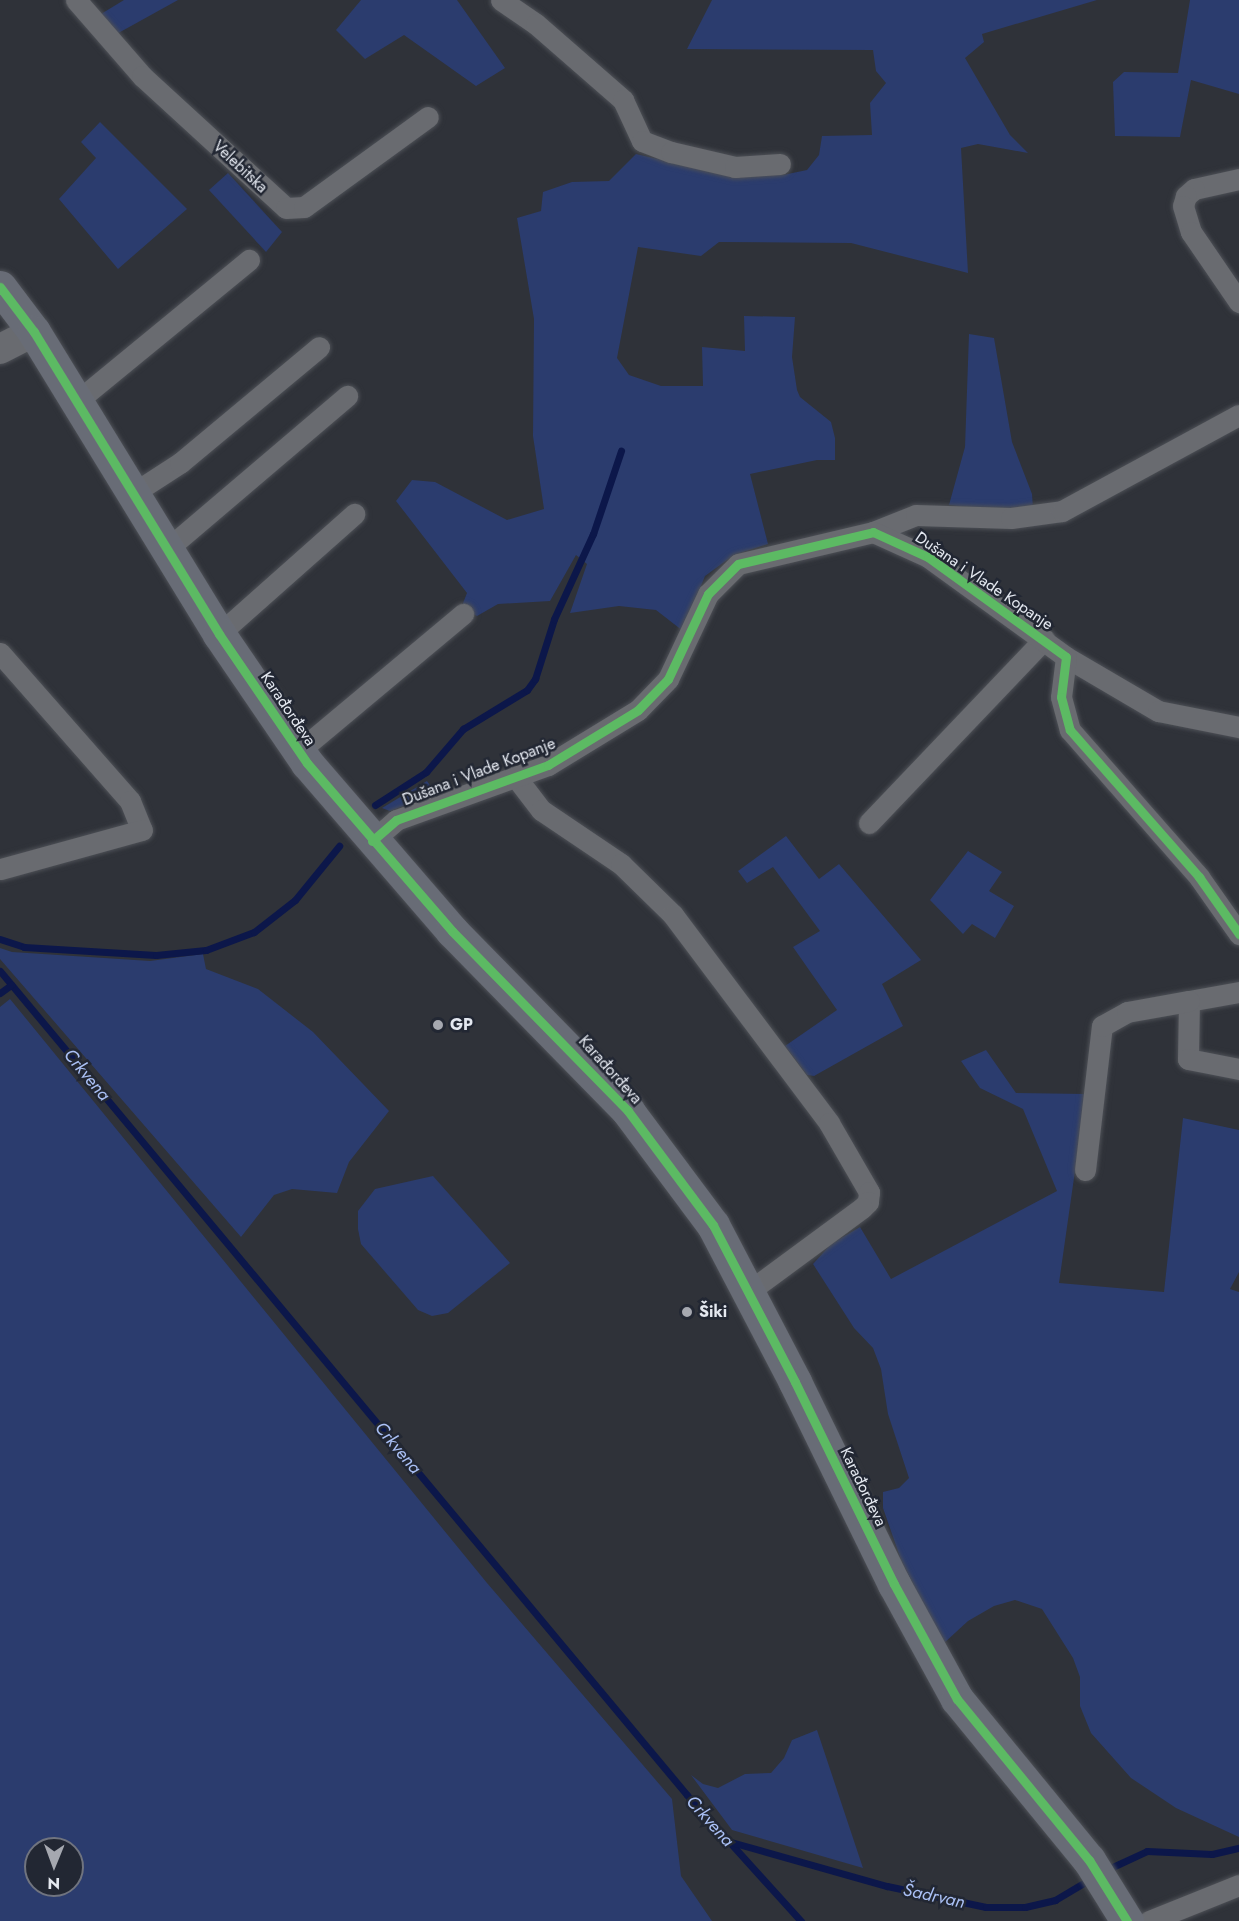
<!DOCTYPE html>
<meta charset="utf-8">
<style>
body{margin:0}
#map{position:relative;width:1239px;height:1921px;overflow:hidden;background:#2f3239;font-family:Jost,sans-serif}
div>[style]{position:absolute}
.green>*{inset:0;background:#2b3c6e}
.stream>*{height:7px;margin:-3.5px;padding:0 3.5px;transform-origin:3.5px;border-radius:3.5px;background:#0c174a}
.roads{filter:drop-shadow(0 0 2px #4d5056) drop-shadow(0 0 2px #4d5056)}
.street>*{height:21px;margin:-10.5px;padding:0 10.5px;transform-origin:10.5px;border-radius:10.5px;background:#696b70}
.secondary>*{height:30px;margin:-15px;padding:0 15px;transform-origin:15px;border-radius:15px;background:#696b70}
.primary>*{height:33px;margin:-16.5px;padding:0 16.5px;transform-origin:16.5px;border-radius:16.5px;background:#686c76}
.cycleway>*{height:9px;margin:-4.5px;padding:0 4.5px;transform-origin:4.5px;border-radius:4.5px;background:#5cba63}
.dots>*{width:16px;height:16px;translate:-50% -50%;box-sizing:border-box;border:3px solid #222733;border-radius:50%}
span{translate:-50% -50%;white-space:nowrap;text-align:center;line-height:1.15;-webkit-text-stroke:5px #222733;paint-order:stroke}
.street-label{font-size:16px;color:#e4e8f0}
.poi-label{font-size:16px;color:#e4e8f0;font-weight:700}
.left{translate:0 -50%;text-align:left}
.water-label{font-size:18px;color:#aac0f5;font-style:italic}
.north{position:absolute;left:24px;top:1837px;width:60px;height:60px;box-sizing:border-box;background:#222733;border:2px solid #70747f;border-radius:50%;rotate:181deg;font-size:16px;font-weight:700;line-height:24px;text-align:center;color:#e4e8f0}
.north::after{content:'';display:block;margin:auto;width:21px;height:27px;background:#a5a8b0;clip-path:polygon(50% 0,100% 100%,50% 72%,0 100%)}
</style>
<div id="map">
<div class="green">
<div style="clip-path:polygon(124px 0,178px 0,113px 36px,101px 14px)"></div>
<div style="clip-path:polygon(361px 0,457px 0,505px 68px,476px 86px,404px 35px,365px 59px,336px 30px)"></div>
<div style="clip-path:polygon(712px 0,1097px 0,982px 34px,984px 42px,965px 58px,1010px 135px,1028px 153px,978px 144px,961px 148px,968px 273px,851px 243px,719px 242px,701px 256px,638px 247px,617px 358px,629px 375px,661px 386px,703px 386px,702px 347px,745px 351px,744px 316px,795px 317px,792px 357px,797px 390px,800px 397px,831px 422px,835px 438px,835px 460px,817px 460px,750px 474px,768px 544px,734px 555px,705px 576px,683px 631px,656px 610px,619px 606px,570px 613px,587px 564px,576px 555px,550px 601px,498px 604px,477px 616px,461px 608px,467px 593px,396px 501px,412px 480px,435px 482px,507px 520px,544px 509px,533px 436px,534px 319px,517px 218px,541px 211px,543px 192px,572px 182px,609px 181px,636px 154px,715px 172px,783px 175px,807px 170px,819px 155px,822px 136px,872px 135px,870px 103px,886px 83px,876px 71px,873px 50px,687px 49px)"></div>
<div style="clip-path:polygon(1190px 0,1239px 0,1239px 94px,1191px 80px,1180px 137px,1115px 136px,1113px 82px,1124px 72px,1178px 73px)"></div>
<div style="clip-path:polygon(100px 122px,187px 209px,118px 269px,59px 199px,96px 158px,81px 142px)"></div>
<div style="clip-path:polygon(228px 173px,282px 232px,266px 252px,209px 190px)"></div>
<div style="clip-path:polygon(969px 334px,994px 338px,1012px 442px,1032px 494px,1033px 508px,991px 510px,949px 505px,965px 447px)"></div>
<div style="clip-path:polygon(427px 781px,436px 794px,390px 811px,382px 808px)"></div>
<div style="clip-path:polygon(786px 836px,819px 879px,839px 864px,921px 960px,882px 984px,903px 1026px,814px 1076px,807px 1075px,785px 1046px,837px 1010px,793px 947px,820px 931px,773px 867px,747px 883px,738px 871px)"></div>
<div style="clip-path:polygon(968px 851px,1002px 872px,989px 891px,1014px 906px,995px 938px,972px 924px,963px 934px,930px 900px)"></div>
<div style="clip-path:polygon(0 948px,12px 952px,150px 961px,203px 954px,206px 969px,258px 989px,313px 1032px,389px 1111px,349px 1162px,337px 1193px,292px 1189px,274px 1195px,241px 1237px,0 959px)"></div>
<div style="clip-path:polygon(evenodd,10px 999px,487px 1583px,672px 1799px,681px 1876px,712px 1921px,0 1921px,0 1007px,10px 999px,36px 1849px,72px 1849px,72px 1885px,36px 1885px,36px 1849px)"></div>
<div style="clip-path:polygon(986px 1050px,1016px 1093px,1086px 1094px,1059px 1283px,1164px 1292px,1183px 1118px,1239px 1130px,1239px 1272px,1230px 1289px,1239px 1292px,1239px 1837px,1176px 1808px,1131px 1778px,1091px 1733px,1080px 1706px,1080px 1677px,1073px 1658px,1042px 1609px,1015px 1600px,994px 1606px,968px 1621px,943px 1644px,901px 1560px,883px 1508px,883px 1492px,899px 1488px,909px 1478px,888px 1414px,881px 1369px,873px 1348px,854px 1328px,813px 1264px,831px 1244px,860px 1227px,891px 1279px,1057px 1191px,1023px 1109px,980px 1088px,961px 1061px)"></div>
<div style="clip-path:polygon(433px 1176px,510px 1263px,448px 1313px,432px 1316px,418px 1310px,361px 1244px,358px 1229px,358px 1211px,375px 1189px)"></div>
<div style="clip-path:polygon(817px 1730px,863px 1868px,732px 1830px,691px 1775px,703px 1784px,718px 1788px,745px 1774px,771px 1773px,784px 1758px,792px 1740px)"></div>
</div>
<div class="stream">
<div style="left:375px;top:805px;width:61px;rotate:-32.9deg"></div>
<div style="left:426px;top:772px;width:57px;rotate:-49.3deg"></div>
<div style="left:463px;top:729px;width:75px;rotate:-31.4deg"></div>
<div style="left:527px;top:690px;width:14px;rotate:-54deg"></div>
<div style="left:535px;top:679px;width:63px;rotate:-72.4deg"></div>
<div style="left:554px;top:619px;width:94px;rotate:-65.4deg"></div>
<div style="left:593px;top:534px;width:88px;rotate:-71.4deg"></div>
<div style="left:0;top:939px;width:25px;rotate:18deg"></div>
<div style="left:24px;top:947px;width:132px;rotate:3.5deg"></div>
<div style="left:156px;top:955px;width:50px;rotate:-5.7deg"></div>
<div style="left:206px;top:950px;width:51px;rotate:-20.6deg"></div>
<div style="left:254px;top:932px;width:52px;rotate:-38deg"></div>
<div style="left:295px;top:900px;width:70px;rotate:-50.8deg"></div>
<div style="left:0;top:971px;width:1073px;rotate:50.18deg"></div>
<div style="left:687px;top:1795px;width:170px;rotate:47.9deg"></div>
<div style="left:0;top:993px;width:14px;rotate:-36deg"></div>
<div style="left:731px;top:1842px;width:162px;rotate:15.8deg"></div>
<div style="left:887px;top:1886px;width:101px;rotate:12deg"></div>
<div style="left:986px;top:1907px;width:39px"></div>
<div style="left:1025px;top:1907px;width:31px;rotate:-13deg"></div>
<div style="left:1055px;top:1900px;width:43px;rotate:-30.7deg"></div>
<div style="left:1106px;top:1870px;width:45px;rotate:-24.9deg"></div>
<div style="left:1147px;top:1851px;width:65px;rotate:2.6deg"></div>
<div style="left:1212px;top:1854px;width:28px;rotate:-13deg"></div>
</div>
<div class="roads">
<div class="street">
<div style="left:76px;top:0;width:101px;rotate:49deg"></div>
<div style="left:142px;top:76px;width:195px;rotate:42.5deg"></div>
<div style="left:286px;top:208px;width:18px;rotate:-3deg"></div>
<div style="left:304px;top:207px;width:153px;rotate:-36deg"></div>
<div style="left:501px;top:0;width:42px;rotate:34.4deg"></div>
<div style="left:536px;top:24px;width:116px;rotate:41.1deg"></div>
<div style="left:623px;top:100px;width:45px;rotate:65.1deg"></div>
<div style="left:642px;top:141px;width:31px;rotate:21deg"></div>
<div style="left:671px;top:152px;width:66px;rotate:13.2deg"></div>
<div style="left:735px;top:167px;width:45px;rotate:-3.8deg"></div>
<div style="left:1239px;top:179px;width:46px;rotate:167.5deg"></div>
<div style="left:1194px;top:189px;width:11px;rotate:139deg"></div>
<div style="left:1186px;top:196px;width:10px;rotate:107deg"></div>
<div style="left:1183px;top:206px;width:27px;rotate:73deg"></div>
<div style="left:1191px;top:232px;width:85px;rotate:55.6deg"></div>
<div style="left:76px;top:402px;width:224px;rotate:-39.4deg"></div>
<div style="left:132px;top:494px;width:57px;rotate:-32.9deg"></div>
<div style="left:180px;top:463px;width:181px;rotate:-39.8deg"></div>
<div style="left:873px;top:532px;width:46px;rotate:-21.6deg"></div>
<div style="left:916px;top:515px;width:95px;rotate:1.8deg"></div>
<div style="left:1011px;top:518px;width:51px;rotate:-7.8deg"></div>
<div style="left:1062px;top:511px;width:201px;rotate:-28.5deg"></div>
<div style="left:166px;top:550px;width:238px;rotate:-40.4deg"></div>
<div style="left:219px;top:634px;width:181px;rotate:-41.6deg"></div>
<div style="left:0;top:653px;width:197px;rotate:48.7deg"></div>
<div style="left:130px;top:801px;width:31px;rotate:68deg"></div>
<div style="left:142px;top:830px;width:147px;rotate:164.6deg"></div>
<div style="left:1066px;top:657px;width:107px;rotate:30.4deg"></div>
<div style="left:1158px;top:711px;width:83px;rotate:11.2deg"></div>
<div style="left:299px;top:751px;width:214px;rotate:-39.9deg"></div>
<div style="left:515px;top:776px;width:43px;rotate:52.6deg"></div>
<div style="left:541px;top:810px;width:97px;rotate:34deg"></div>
<div style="left:621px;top:864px;width:73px;rotate:44.4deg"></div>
<div style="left:673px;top:915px;width:260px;rotate:53.1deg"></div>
<div style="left:829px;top:1123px;width:80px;rotate:59.9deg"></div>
<div style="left:869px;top:1192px;width:10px;rotate:96deg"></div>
<div style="left:868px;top:1202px;width:8px;rotate:135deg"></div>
<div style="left:862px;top:1208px;width:142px;rotate:143.6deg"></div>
<div style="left:869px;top:823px;width:254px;rotate:-46.4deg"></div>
<div style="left:372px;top:841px;width:32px;rotate:-41deg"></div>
<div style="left:396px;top:820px;width:162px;rotate:-19.9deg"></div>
<div style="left:548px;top:765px;width:105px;rotate:-31.4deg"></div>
<div style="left:638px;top:710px;width:43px;rotate:-45.9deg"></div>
<div style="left:668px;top:679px;width:94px;rotate:-64.8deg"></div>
<div style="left:708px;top:594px;width:42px;rotate:-45deg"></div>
<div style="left:738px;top:564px;width:139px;rotate:-13.3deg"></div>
<div style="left:873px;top:532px;width:60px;rotate:24.4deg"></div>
<div style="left:928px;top:557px;width:170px;rotate:35.9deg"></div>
<div style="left:1066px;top:657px;width:40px;rotate:97.1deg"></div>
<div style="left:1061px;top:697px;width:34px;rotate:75deg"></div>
<div style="left:1070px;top:730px;width:196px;rotate:48.7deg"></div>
<div style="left:1199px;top:877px;width:70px;rotate:54.9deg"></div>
<div style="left:1239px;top:992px;width:51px;rotate:169.8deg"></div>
<div style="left:1189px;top:1001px;width:58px;rotate:91deg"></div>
<div style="left:1188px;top:1059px;width:52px;rotate:11.1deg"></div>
<div style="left:1085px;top:1170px;width:145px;rotate:-83.3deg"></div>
<div style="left:1102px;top:1026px;width:29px;rotate:-29deg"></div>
<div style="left:1127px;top:1012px;width:63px;rotate:-10.1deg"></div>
<div style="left:1149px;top:1921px;width:97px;rotate:-21.8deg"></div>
</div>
<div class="secondary">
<div style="left:0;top:349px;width:38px;rotate:-27deg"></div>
</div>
<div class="primary">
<div style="left:0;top:287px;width:56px;rotate:52.9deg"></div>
<div style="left:34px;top:332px;width:354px;rotate:58.5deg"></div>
<div style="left:219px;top:634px;width:156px;rotate:55.7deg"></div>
<div style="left:307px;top:763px;width:222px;rotate:49.2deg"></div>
<div style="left:452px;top:931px;width:252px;rotate:45.6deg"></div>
<div style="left:628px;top:1111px;width:142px;rotate:53.3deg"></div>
<div style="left:713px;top:1225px;width:177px;rotate:62.4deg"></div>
<div style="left:795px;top:1382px;width:225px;rotate:63.9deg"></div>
<div style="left:894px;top:1584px;width:131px;rotate:61.3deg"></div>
<div style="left:957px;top:1699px;width:208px;rotate:50.7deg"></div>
<div style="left:1089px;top:1860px;width:72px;rotate:58.1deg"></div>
</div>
</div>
<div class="cycleway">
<div style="left:0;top:287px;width:56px;rotate:52.9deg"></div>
<div style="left:34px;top:332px;width:354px;rotate:58.5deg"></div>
<div style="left:219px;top:634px;width:156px;rotate:55.7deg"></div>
<div style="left:307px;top:763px;width:222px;rotate:49.2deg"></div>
<div style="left:452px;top:931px;width:252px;rotate:45.6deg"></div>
<div style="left:628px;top:1111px;width:142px;rotate:53.3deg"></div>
<div style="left:713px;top:1225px;width:177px;rotate:62.4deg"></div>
<div style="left:795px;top:1382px;width:225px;rotate:63.9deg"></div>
<div style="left:894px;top:1584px;width:131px;rotate:61.3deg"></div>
<div style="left:957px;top:1699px;width:208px;rotate:50.7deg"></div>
<div style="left:1089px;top:1860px;width:72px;rotate:58.1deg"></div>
<div style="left:372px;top:841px;width:32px;rotate:-41deg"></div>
<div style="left:396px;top:820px;width:162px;rotate:-19.9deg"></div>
<div style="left:548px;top:765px;width:105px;rotate:-31.4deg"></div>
<div style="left:638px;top:710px;width:43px;rotate:-45.9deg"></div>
<div style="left:668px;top:679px;width:94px;rotate:-64.8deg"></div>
<div style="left:708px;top:594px;width:42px;rotate:-45deg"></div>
<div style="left:738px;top:564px;width:139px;rotate:-13.3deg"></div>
<div style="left:873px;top:532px;width:60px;rotate:24.4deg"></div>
<div style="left:928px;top:557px;width:170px;rotate:35.9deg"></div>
<div style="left:1066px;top:657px;width:40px;rotate:97.1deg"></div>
<div style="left:1061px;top:697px;width:34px;rotate:75deg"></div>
<div style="left:1070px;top:730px;width:196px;rotate:48.7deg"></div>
<div style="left:1199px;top:877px;width:70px;rotate:54.9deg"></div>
</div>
<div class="dots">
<div style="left:438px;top:1025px;background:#a5a8b0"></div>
<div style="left:687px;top:1312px;background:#a5a8b0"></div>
</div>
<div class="street-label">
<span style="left:240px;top:167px;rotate:43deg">Velebitska</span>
<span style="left:984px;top:581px;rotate:34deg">Dušana i Vlade Kopanje</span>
<span style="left:288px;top:709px;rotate:56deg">Karađorđeva</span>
<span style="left:479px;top:772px;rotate:-21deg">Dušana i Vlade Kopanje</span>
<span style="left:610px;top:1070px;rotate:48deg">Karađorđeva</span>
<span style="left:863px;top:1487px;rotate:64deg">Karađorđeva</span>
</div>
<div class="poi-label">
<span class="left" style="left:450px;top:1025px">GP</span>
<span class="left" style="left:699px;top:1312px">Šiki</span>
</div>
<div class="water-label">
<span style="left:87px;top:1075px;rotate:50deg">Crkvena</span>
<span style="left:398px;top:1448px;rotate:50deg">Crkvena</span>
<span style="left:710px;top:1821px;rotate:48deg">Crkvena</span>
<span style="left:934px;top:1896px;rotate:12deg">Šadrvan</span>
</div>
<div class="north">N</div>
</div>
